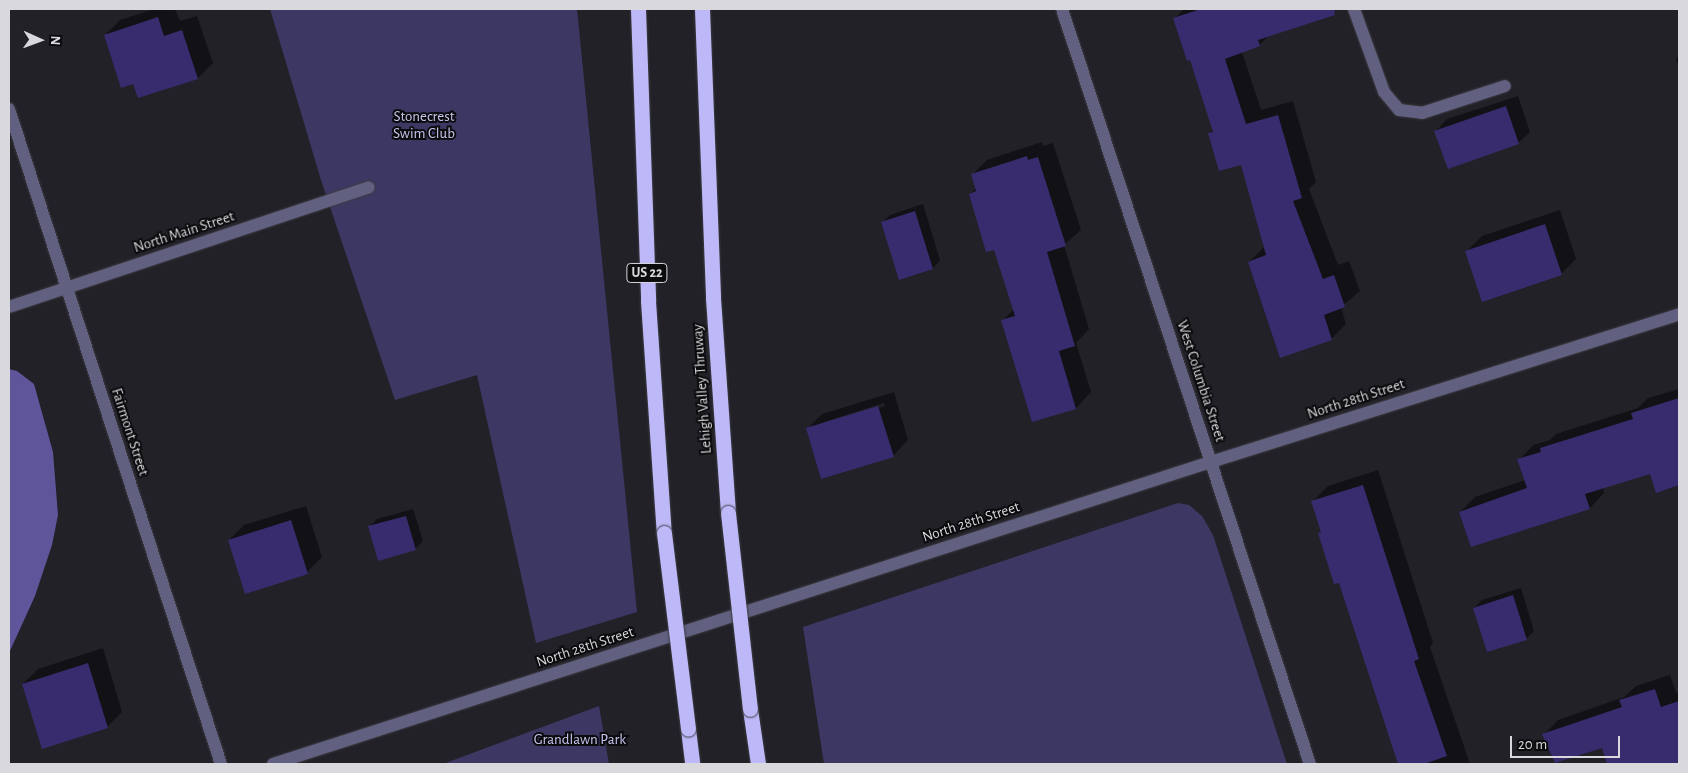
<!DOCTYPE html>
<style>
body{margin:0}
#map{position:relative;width:1688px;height:773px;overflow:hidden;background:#222128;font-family:"Alegreya Sans",sans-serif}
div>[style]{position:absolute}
.green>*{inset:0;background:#3d3863}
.water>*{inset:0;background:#5e559b}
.shadow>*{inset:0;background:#0007}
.building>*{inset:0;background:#382c6e}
.roads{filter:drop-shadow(0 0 1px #3c3b41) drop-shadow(0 0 1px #3c3b41)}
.minor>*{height:12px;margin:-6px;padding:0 6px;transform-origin:6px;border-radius:6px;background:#626080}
.highway>*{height:15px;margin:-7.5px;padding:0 7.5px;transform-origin:7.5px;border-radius:7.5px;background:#bdb9f8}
.bridges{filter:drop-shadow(0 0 1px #3c3b41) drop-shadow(0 0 1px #3c3b41)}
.highway-bridge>*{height:15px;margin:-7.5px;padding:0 7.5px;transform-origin:7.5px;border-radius:7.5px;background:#bdb9f8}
span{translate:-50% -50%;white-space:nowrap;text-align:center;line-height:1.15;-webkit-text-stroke:4px #0b0b0e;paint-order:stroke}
.shield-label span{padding:1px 4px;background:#0b0b0e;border:1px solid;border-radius:4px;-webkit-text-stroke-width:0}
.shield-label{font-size:14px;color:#d9d9dd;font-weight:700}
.park-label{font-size:15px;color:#c8c6ef}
.street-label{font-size:15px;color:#d9d9dd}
.frame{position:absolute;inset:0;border:10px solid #d9d9dd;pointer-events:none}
.north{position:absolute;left:15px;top:15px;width:50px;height:50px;-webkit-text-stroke:4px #0b0b0e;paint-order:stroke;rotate:92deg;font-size:14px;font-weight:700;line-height:20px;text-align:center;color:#d9d9dd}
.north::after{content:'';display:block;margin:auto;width:18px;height:22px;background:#d9d9dd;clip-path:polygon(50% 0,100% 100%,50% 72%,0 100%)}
.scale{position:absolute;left:1510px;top:736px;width:110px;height:22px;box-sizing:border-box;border:2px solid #d9d9dd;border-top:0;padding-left:6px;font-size:15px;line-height:18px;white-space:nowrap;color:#d9d9dd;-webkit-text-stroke:4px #0b0b0e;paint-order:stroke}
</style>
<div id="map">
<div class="green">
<div style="clip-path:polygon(270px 9px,577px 9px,637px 612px,536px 643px,477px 375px,395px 400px,321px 180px)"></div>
<div style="clip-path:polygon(1178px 503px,1189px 505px,1202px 516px,1213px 535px,1287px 764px,824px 764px,803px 627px)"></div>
<div style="clip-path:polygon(599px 706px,609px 764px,443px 764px)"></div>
</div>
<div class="water">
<div style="clip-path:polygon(9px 369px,17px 371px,34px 384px,53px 452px,58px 515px,52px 545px,35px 596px,9px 653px)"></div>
</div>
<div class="shadow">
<div style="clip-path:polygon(154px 9px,175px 9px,180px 21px,197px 16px,213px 63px,198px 78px,134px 82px,105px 35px,120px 20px)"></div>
<div style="clip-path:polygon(1184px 9px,1303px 9px,1304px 13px,1270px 35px,1259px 45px,1242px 52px,1261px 110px,1293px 101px,1316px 182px,1309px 189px,1338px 265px,1349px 261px,1360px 291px,1341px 307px,1346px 324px,1331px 339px,1249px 262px,1264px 247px,1242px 163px,1209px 134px,1213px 130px,1191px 59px,1175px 18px)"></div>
<div style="clip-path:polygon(1679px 55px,1679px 69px,1676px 59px)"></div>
<div style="clip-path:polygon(1518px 96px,1530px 132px,1518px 143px,1436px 131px,1447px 119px)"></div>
<div style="clip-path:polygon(1042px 142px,1043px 146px,1053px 143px,1081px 230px,1064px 245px,1089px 329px,1076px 343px,1091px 392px,1076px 408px,1033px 421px,1002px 321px,1014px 309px,994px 248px,970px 194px,976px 188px,972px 175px,987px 160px)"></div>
<div style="clip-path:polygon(923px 204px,940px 260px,933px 268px,883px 222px,890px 215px)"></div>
<div style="clip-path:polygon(1560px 210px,1576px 259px,1561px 274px,1467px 251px,1482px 236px)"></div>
<div style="clip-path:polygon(1679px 389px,1679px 484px,1657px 491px,1651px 472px,1603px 487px,1604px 493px,1590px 508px,1460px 512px,1475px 497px,1525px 480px,1519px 460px,1533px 445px,1550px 440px,1556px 434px,1638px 408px,1648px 398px)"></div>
<div style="clip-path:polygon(evenodd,894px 392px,908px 440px,893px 456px,807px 429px,822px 414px,894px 392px,884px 403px,885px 406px,824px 424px,824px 422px,884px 403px)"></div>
<div style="clip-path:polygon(1378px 470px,1433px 643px,1430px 647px,1470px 764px,1399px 764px,1340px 581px,1319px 533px,1322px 531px,1313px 501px,1328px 486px)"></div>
<div style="clip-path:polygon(306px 506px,322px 557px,307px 572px,229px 540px,244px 525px)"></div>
<div style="clip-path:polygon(413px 509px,423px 541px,415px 549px,369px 527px,377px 519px)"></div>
<div style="clip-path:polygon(1521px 588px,1534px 631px,1526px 639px,1474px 608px,1482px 600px)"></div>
<div style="clip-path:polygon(103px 648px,122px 712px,107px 727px,23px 684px,38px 669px)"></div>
<div style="clip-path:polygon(1670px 675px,1676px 693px,1679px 692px,1679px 764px,1626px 764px,1624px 758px,1603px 747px,1544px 735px,1558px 720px,1624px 697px,1636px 686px)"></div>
</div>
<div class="building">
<div style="clip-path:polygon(1201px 9px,1334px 9px,1335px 15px,1258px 40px,1260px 46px,1225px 59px,1246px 124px,1278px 115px,1302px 198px,1293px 201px,1323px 279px,1334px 275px,1345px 307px,1324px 315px,1332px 340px,1280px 358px,1248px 262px,1266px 255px,1241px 165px,1219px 171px,1208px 133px,1213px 132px,1190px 60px,1187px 61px,1173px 18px)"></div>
<div style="clip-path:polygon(158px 17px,164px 36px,182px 30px,198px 79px,138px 98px,133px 84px,121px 88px,104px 35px)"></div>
<div style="clip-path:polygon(1506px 106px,1519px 144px,1448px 169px,1434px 131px)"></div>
<div style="clip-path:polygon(1027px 156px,1028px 160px,1038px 157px,1066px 246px,1047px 252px,1075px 346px,1059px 351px,1076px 409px,1032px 422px,1001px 320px,1015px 316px,994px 250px,986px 252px,969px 194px,976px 191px,971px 174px)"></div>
<div style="clip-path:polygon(915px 211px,933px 269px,899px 280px,881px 222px)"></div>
<div style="clip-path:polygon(1545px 224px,1562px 275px,1482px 302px,1465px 251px)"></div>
<div style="clip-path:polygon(1679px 398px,1679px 485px,1656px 493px,1650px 474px,1585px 494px,1590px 509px,1471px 547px,1459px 512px,1527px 488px,1517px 459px,1541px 452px,1540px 448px,1633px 419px,1631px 413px)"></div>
<div style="clip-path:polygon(878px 406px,894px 457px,821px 479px,806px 428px)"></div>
<div style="clip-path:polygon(1363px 485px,1419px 659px,1414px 661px,1447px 756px,1424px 764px,1398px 764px,1339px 583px,1334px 584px,1318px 533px,1321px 532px,1311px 501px)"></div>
<div style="clip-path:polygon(406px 516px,416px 550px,378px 561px,368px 526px)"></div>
<div style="clip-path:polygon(291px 520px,308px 574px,245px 594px,228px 540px)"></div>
<div style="clip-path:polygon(1513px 595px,1527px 640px,1487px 652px,1473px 608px)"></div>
<div style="clip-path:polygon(88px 663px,108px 728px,42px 749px,22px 684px)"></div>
<div style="clip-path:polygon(1655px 689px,1661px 707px,1679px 701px,1679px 764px,1607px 764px,1602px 748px,1555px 763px,1542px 734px,1622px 707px,1619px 700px)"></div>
</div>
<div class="roads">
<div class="minor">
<div style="left:1062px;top:9px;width:795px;rotate:71.82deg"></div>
<div style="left:1354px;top:9px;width:88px;rotate:70.1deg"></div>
<div style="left:1384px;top:92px;width:23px;rotate:50deg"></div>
<div style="left:1399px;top:110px;width:23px;rotate:7deg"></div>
<div style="left:1422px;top:113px;width:87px;rotate:-18deg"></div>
<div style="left:9px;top:109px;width:688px;rotate:72.07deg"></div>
<div style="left:9px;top:307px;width:379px;rotate:-18.4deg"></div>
<div style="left:273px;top:764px;width:985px;rotate:-17.85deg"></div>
<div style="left:1211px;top:462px;width:491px;rotate:-17.5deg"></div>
</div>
<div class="highway">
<div style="left:638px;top:9px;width:292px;rotate:88deg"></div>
<div style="left:648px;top:301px;width:233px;rotate:86.1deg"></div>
<div style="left:702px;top:9px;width:289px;rotate:87.8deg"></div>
<div style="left:713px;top:298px;width:216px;rotate:86deg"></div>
<div style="left:750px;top:709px;width:56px;rotate:81.7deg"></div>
<div style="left:688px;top:729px;width:35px;rotate:83deg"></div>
</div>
</div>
<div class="bridges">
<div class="highway-bridge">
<div style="left:728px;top:513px;width:197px;rotate:83.6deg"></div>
<div style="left:664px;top:533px;width:197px;rotate:83deg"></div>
</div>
</div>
<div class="shield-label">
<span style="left:647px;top:273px">US 22</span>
</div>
<div class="park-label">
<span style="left:424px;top:125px">Stonecrest<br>Swim Club</span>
<span style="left:580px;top:740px">Grandlawn Park</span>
</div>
<div class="street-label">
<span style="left:184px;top:232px;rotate:-18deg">North Main Street</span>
<span style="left:1201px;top:381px;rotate:72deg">West Columbia Street</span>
<span style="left:702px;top:389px;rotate:-94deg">Lehigh Valley Thruway</span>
<span style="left:1356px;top:399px;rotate:-18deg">North 28th Street</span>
<span style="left:130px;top:432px;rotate:72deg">Fairmont Street</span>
<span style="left:971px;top:522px;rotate:-18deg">North 28th Street</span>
<span style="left:585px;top:647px;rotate:-18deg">North 28th Street</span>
</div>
<div class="frame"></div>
<div class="north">N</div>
<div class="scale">20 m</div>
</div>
